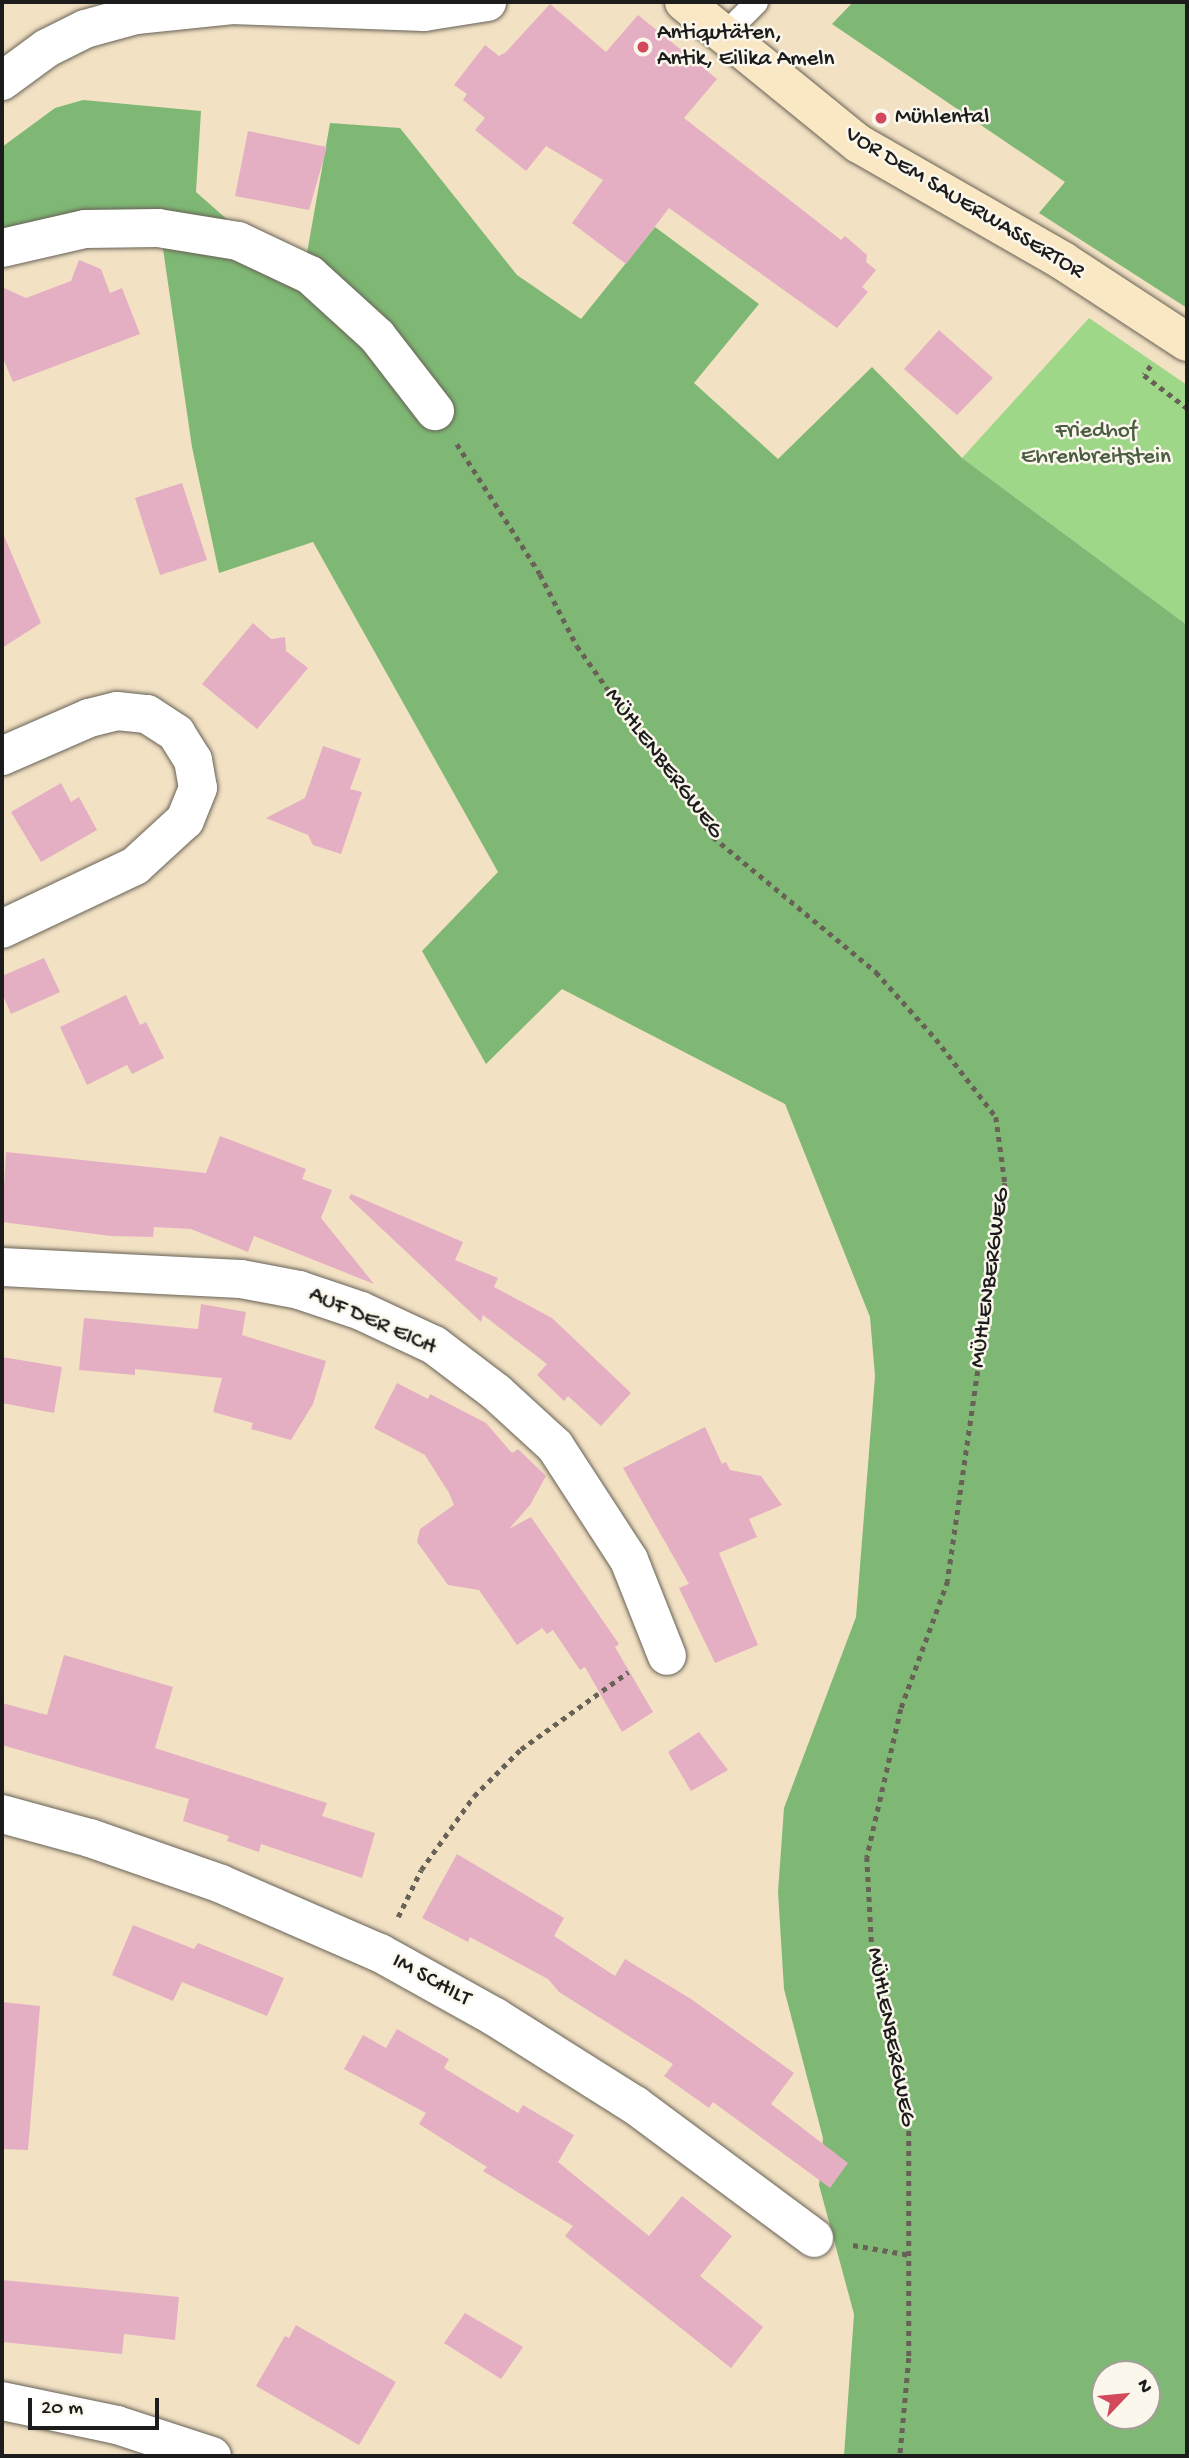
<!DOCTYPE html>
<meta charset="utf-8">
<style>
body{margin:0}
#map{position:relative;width:1189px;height:2458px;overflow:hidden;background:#f2e1c3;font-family:"Gochi Hand",sans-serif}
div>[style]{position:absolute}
.green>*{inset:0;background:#9fd789}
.forest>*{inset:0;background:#7fb875}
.building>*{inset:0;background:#e5afc3}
.path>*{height:4.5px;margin-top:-2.25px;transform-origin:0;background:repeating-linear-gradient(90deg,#676156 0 5px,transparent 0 10px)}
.roads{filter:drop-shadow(0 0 2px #676156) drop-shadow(0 0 2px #676156)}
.service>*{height:23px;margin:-11.5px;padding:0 11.5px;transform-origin:11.5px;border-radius:11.5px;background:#fff}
.minor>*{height:38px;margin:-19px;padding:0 19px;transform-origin:19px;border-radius:19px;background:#fff}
.tertiary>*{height:38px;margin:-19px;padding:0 19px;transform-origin:19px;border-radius:19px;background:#fff}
.secondary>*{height:38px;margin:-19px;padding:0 19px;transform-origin:19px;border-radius:19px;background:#fae7c3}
.dots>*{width:19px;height:19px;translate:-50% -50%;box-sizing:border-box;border:4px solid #fbf7ec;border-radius:50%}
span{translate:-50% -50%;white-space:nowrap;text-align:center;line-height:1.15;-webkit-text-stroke:5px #fbf7ec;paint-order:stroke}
.poi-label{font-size:23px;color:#1c1c1c}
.left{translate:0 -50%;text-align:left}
.street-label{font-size:23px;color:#1c1c1c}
.park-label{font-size:23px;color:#4a5d42}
.frame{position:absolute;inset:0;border:4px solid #1c1c1c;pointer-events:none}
.north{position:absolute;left:1091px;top:2360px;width:70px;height:70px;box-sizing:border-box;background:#fbf7ec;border:2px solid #a29f99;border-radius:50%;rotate:64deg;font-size:19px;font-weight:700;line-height:28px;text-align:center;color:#1c1c1c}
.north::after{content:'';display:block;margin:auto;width:24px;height:32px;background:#d1495b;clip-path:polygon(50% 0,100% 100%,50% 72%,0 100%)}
.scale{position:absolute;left:28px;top:2398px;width:131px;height:32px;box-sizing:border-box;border:4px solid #1c1c1c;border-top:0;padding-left:9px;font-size:21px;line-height:24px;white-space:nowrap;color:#1c1c1c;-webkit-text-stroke:5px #fbf7ec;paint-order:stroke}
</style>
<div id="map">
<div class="green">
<div style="clip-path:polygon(1089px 318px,1187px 385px,1187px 625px,962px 458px)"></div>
</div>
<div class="forest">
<div style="clip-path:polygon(853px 2px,1187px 2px,1187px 308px,1039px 213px,1065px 182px,832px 24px)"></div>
<div style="clip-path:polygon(83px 100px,201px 111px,196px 192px,238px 229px,2px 230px,2px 147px,55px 108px)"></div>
<div style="clip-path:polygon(evenodd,330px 123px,400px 128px,517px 275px,581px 319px,655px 227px,759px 304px,694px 383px,778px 459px,872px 367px,962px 458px,1187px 625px,1187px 2456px,844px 2456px,854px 2314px,819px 2185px,823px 2138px,784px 1989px,778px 1892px,784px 1808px,856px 1617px,875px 1376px,870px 1317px,785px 1104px,562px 989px,486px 1064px,422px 951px,498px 872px,313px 542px,219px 573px,192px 447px,162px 242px,307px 253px,330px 123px,1105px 2374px,1147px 2374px,1147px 2416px,1105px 2416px,1105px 2374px)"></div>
</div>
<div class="building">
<div style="clip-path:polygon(550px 4px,606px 52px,638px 15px,717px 79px,684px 118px,841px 240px,845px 236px,867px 255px,866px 262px,876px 270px,862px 287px,868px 292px,837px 328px,669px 208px,626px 264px,572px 223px,603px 180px,546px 146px,526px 171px,475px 130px,485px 118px,463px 100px,467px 94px,454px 85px,485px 45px,499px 56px,506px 52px)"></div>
<div style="clip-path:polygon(248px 131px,327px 147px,309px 210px,235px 196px)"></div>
<div style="clip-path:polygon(79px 260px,101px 269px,110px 293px,122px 288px,140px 334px,13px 382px,2px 356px,2px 287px,26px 298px,71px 281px)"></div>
<div style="clip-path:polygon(939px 330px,993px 378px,957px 415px,904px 369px)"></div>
<div style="clip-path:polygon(182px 483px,207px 560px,160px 575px,135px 498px)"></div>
<div style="clip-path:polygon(2px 531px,41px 623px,2px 648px)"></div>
<div style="clip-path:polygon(253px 623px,271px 639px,285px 637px,286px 651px,308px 668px,257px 729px,202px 684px)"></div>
<div style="clip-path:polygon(323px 746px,361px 759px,350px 789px,362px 792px,341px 854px,313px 845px,308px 835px,266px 818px,305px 798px)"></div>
<div style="clip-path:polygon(61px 783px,71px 802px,79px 797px,97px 830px,41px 862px,11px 812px)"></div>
<div style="clip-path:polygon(44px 958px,60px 992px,11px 1014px,2px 993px,2px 976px)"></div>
<div style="clip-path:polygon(126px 995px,140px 1025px,146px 1022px,164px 1058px,132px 1074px,127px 1065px,87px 1085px,60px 1027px)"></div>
<div style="clip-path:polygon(220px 1136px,306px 1169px,302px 1179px,332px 1190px,321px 1218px,374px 1284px,254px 1236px,248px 1252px,191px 1229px,154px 1227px,153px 1237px,111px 1236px,2px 1222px,6px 1152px,206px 1173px)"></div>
<div style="clip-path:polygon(351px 1194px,463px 1242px,455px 1260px,498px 1278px,494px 1287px,552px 1318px,631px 1393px,601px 1426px,568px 1396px,564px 1401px,537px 1375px,547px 1364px,483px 1315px,481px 1322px,349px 1198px)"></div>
<div style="clip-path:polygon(201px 1304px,246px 1312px,242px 1335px,326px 1361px,313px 1404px,291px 1440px,251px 1429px,253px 1423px,213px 1412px,222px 1378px,135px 1369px,135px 1375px,79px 1370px,84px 1318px,198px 1329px)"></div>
<div style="clip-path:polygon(2px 1357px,62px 1367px,54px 1413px,2px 1403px)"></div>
<div style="clip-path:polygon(397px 1383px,428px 1399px,430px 1394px,486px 1423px,512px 1453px,518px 1449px,546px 1476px,530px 1505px,509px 1529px,531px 1517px,619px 1644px,615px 1647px,653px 1712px,622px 1732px,585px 1667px,580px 1670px,553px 1630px,547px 1634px,542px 1628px,517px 1645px,479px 1590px,448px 1585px,417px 1542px,420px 1529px,454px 1505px,449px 1493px,425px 1455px,374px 1428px)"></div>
<div style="clip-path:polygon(705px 1427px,722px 1464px,726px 1462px,730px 1470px,761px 1476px,782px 1505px,749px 1519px,757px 1537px,719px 1553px,758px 1645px,715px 1663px,679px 1588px,689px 1584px,623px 1468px)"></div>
<div style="clip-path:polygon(64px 1655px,173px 1687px,155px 1748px,327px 1803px,322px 1816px,375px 1833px,362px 1878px,261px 1844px,259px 1852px,227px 1841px,229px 1836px,183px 1821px,189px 1799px,2px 1745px,2px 1703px,47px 1715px)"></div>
<div style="clip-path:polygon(699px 1732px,728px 1770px,691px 1791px,668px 1752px)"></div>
<div style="clip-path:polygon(457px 1854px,564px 1918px,554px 1936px,615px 1976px,625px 1959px,691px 1999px,794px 2073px,771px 2104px,848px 2163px,830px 2188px,713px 2102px,709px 2108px,664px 2076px,673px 2064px,559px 1992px,548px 1979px,470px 1937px,468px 1942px,422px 1918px)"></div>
<div style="clip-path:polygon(133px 1925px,194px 1949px,198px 1943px,284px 1978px,267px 2016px,182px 1982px,173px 2001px,112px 1975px)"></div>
<div style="clip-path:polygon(2px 2002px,40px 2006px,28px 2150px,2px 2149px)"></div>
<div style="clip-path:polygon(397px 2029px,449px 2059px,444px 2068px,518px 2113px,523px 2105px,574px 2135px,558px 2162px,649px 2236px,682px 2196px,732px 2236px,700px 2276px,763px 2327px,731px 2368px,565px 2236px,573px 2226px,483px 2171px,487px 2167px,419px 2124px,426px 2113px,344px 2069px,363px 2035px,386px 2048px)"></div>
<div style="clip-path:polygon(2px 2280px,179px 2297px,175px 2340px,124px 2334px,122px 2354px,2px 2342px)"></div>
<div style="clip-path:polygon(465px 2313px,523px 2347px,501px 2379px,444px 2343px)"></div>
<div style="clip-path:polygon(296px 2325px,396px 2382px,359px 2445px,256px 2386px,285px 2336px,289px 2338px)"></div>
</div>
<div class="path">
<div style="left:1151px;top:366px;width:11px;rotate:128deg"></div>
<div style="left:1144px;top:375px;width:54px;rotate:37.5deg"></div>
<div style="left:457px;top:444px;width:154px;rotate:57.4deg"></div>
<div style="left:540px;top:574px;width:81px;rotate:62.8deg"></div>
<div style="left:577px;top:646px;width:234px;rotate:54.5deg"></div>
<div style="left:713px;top:837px;width:212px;rotate:39.6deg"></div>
<div style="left:876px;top:972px;width:90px;rotate:48.2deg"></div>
<div style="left:936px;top:1039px;width:98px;rotate:52.4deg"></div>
<div style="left:996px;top:1117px;width:67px;rotate:82.2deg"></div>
<div style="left:1005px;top:1183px;width:402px;rotate:98.2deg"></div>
<div style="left:948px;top:1581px;width:136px;rotate:110.2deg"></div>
<div style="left:901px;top:1709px;width:152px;rotate:102.9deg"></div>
<div style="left:867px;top:1857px;width:111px;rotate:86.9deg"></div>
<div style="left:873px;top:1968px;width:147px;rotate:75.9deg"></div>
<div style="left:909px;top:2111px;width:247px;rotate:90deg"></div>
<div style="left:909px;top:2358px;width:98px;rotate:95.2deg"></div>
<div style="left:398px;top:1917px;width:52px;rotate:-63.9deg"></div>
<div style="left:421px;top:1870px;width:91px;rotate:-54.4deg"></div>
<div style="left:474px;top:1796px;width:66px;rotate:-45deg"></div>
<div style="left:521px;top:1749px;width:132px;rotate:-35.7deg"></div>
<div style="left:853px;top:2245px;width:58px;rotate:10deg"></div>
</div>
<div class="roads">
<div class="service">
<div style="left:724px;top:34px;width:45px;rotate:-45deg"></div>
</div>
<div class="minor">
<div style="left:2px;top:248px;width:85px;rotate:-12.9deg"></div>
<div style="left:85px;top:229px;width:73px;rotate:-0.8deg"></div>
<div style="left:158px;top:228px;width:81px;rotate:9.2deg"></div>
<div style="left:238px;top:241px;width:80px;rotate:25.3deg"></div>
<div style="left:310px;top:275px;width:91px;rotate:42.3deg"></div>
<div style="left:377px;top:336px;width:95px;rotate:52.3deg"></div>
<div style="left:2px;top:1267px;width:239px;rotate:2.9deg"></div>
<div style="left:241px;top:1279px;width:59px;rotate:10.7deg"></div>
<div style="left:299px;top:1290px;width:65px;rotate:18.7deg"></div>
<div style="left:361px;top:1311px;width:81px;rotate:25deg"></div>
<div style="left:434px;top:1345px;width:78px;rotate:37.2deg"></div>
<div style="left:496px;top:1392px;width:80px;rotate:42.5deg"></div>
<div style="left:555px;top:1446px;width:136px;rotate:57deg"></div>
<div style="left:629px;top:1560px;width:103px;rotate:68.4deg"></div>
<div style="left:2px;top:1814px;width:91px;rotate:15.3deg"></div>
<div style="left:90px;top:1838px;width:139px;rotate:19.3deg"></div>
<div style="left:221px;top:1884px;width:173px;rotate:23.5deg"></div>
<div style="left:380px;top:1953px;width:132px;rotate:29.1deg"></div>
<div style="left:495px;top:2017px;width:165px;rotate:32.2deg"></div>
<div style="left:635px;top:2105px;width:223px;rotate:36.6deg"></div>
<div style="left:2px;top:2401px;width:117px;rotate:11.8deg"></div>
<div style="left:117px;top:2425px;width:100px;rotate:18.1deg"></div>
</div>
<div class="tertiary">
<div style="left:2px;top:81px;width:56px;rotate:-36.3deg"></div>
<div style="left:47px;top:48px;width:42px;rotate:-26.6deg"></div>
<div style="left:85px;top:29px;width:53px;rotate:-15.4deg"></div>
<div style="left:136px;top:15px;width:97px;rotate:-5.9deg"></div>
<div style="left:232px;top:5px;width:192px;rotate:2.1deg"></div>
<div style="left:424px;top:12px;width:64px;rotate:-9deg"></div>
<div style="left:2px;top:756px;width:95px;rotate:-23.6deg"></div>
<div style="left:89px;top:718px;width:29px;rotate:-14deg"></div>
<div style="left:117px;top:711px;width:30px;rotate:6deg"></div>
<div style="left:147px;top:714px;width:35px;rotate:33deg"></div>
<div style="left:176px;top:733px;width:32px;rotate:58deg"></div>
<div style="left:193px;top:760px;width:28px;rotate:80deg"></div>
<div style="left:198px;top:788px;width:35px;rotate:112deg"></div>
<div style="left:185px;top:820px;width:68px;rotate:137.4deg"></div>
<div style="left:135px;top:866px;width:147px;rotate:154.7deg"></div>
</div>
<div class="secondary">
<div style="left:684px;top:2px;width:225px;rotate:39.1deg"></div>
<div style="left:859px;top:144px;width:235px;rotate:29.8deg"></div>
<div style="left:1063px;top:261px;width:148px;rotate:33.2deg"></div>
</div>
</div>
<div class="dots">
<div style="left:643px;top:47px;background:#d1495b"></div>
<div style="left:881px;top:118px;background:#d1495b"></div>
</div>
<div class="poi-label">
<span class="left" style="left:657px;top:47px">Antiqutäten,<br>Antik, Eilika Ameln</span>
<span class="left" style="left:895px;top:118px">Mühlental</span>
</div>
<div class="street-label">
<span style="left:964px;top:204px;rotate:31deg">VOR DEM SAUERWASSERTOR</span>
<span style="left:663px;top:764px;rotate:53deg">MÜHLENBERGWEG</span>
<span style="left:991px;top:1278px;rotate:-82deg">MÜHLENBERGWEG</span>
<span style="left:372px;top:1322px;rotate:24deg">AUF DER EICH</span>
<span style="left:431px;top:1981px;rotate:29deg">IM SCHILT</span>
<span style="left:890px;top:2037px;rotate:79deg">MÜHLENBERGWEG</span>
</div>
<div class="park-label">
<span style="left:1096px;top:445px">Friedhof<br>Ehrenbreitstein</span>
</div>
<div class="frame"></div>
<div class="north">N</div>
<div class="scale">20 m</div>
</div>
